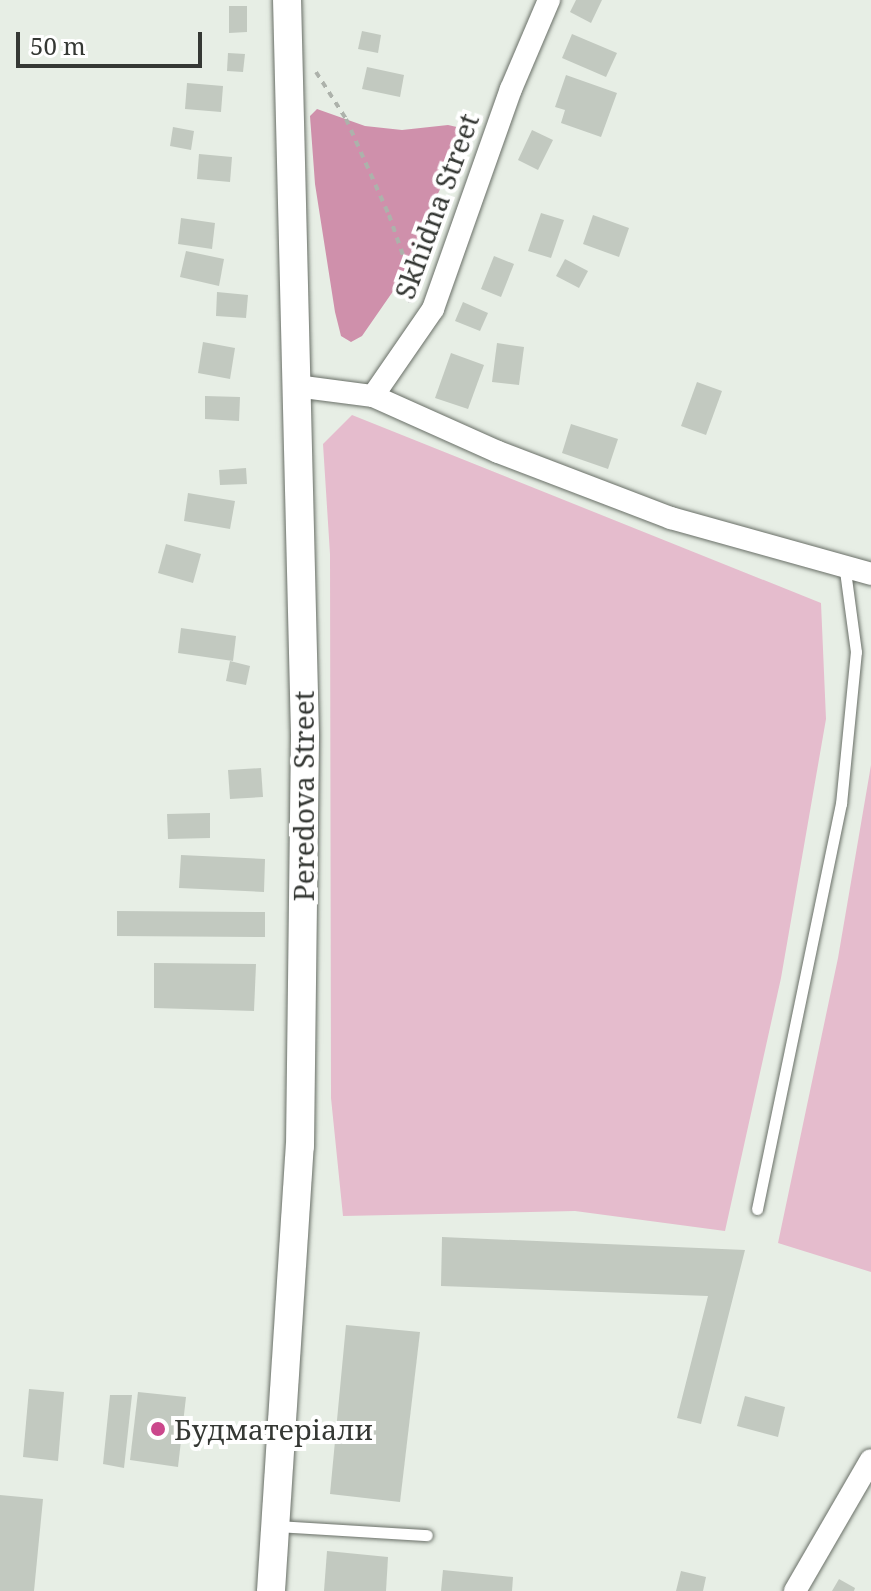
<!DOCTYPE html>
<meta charset="utf-8">
<style>
body{margin:0}
#map{position:relative;width:871px;height:1591px;overflow:hidden;background:#e7eee5;font-family:"Noto Serif",serif}
div>[style]{position:absolute}
.green>*{inset:0;background:#e5bccd}
.forest>*{inset:0;background:#cf90ab}
.building>*{inset:0;background:#c2c9c0}
.path>*{height:4px;margin-top:-2px;transform-origin:0;background:repeating-linear-gradient(90deg,#adb2ab 0 6px,transparent 0 12px)}
.roads{filter:drop-shadow(0 0 2px #696f67) drop-shadow(0 0 2px #696f67)}
.service>*{height:11px;margin:-5.5px;padding:0 5.5px;transform-origin:5.5px;border-radius:5.5px;background:#fff}
.minor>*{height:22px;margin:-11px;padding:0 11px;transform-origin:11px;border-radius:11px;background:#fff}
.tertiary>*{height:28px;margin:-14px;padding:0 14px;transform-origin:14px;border-radius:14px;background:#fff}
.dots>*{width:22px;height:22px;translate:-50% -50%;box-sizing:border-box;border:4px solid #fff;border-radius:50%}
span{translate:-50% -50%;white-space:nowrap;text-align:center;line-height:1.15;-webkit-text-stroke:8px #fff;paint-order:stroke}
.street-label{font-size:28px;color:#353834}
.poi-label{font-size:28px;color:#353834}
.left{translate:0 -50%;text-align:left}
.scale{position:absolute;left:16px;top:32px;width:186px;height:36px;box-sizing:border-box;border:4px solid #353834;border-top:0;padding-left:10px;font-size:24px;line-height:28px;white-space:nowrap;color:#353834;-webkit-text-stroke:6px #fff;paint-order:stroke}
</style>
<div id="map">
<div class="green">
<div style="clip-path:polygon(352px 415px,821px 603px,826px 719px,781px 978px,725px 1231px,575px 1211px,343px 1216px,331px 1098px,330px 554px,323px 444px)"></div>
<div style="clip-path:polygon(871px 765px,871px 1272px,778px 1243px,838px 958px)"></div>
</div>
<div class="forest">
<div style="clip-path:polygon(317px 109px,365px 126px,402px 130px,448px 125px,470px 130px,423px 223px,414px 261px,362px 336px,351px 342px,341px 336px,335px 312px,315px 184px,310px 116px)"></div>
</div>
<div class="building">
<div style="clip-path:polygon(576px 0,602px 0,591px 23px,570px 12px)"></div>
<div style="clip-path:polygon(229px 6px,247px 6px,247px 32px,229px 33px)"></div>
<div style="clip-path:polygon(362px 31px,381px 35px,378px 53px,358px 49px)"></div>
<div style="clip-path:polygon(572px 34px,617px 53px,606px 77px,562px 58px)"></div>
<div style="clip-path:polygon(228px 53px,245px 54px,243px 72px,227px 71px)"></div>
<div style="clip-path:polygon(367px 67px,404px 75px,400px 97px,362px 89px)"></div>
<div style="clip-path:polygon(566px 75px,617px 93px,601px 137px,561px 123px,565px 110px,555px 107px)"></div>
<div style="clip-path:polygon(187px 83px,223px 86px,221px 112px,185px 109px)"></div>
<div style="clip-path:polygon(173px 127px,194px 131px,191px 150px,170px 146px)"></div>
<div style="clip-path:polygon(532px 130px,553px 140px,538px 170px,518px 160px)"></div>
<div style="clip-path:polygon(199px 154px,232px 157px,230px 182px,197px 179px)"></div>
<div style="clip-path:polygon(541px 213px,564px 220px,551px 258px,528px 251px)"></div>
<div style="clip-path:polygon(593px 215px,629px 228px,619px 257px,583px 244px)"></div>
<div style="clip-path:polygon(181px 218px,215px 223px,212px 249px,178px 244px)"></div>
<div style="clip-path:polygon(186px 251px,224px 259px,219px 286px,180px 277px)"></div>
<div style="clip-path:polygon(494px 256px,514px 264px,501px 297px,481px 289px)"></div>
<div style="clip-path:polygon(565px 259px,588px 271px,579px 288px,556px 276px)"></div>
<div style="clip-path:polygon(217px 292px,248px 295px,246px 318px,216px 316px)"></div>
<div style="clip-path:polygon(463px 302px,488px 313px,480px 331px,455px 321px)"></div>
<div style="clip-path:polygon(203px 342px,235px 348px,230px 379px,198px 373px)"></div>
<div style="clip-path:polygon(497px 343px,524px 347px,519px 385px,492px 382px)"></div>
<div style="clip-path:polygon(451px 353px,484px 365px,468px 409px,435px 398px)"></div>
<div style="clip-path:polygon(697px 382px,722px 391px,706px 435px,681px 426px)"></div>
<div style="clip-path:polygon(205px 396px,240px 397px,239px 421px,205px 419px)"></div>
<div style="clip-path:polygon(571px 424px,618px 439px,608px 469px,562px 453px)"></div>
<div style="clip-path:polygon(246px 468px,247px 484px,220px 485px,219px 470px)"></div>
<div style="clip-path:polygon(188px 493px,235px 501px,230px 529px,184px 521px)"></div>
<div style="clip-path:polygon(166px 544px,201px 554px,193px 583px,158px 573px)"></div>
<div style="clip-path:polygon(181px 628px,236px 636px,233px 661px,178px 653px)"></div>
<div style="clip-path:polygon(230px 661px,250px 666px,246px 685px,226px 681px)"></div>
<div style="clip-path:polygon(261px 768px,263px 797px,230px 799px,228px 770px)"></div>
<div style="clip-path:polygon(210px 813px,210px 838px,168px 839px,167px 814px)"></div>
<div style="clip-path:polygon(181px 855px,265px 859px,264px 892px,179px 888px)"></div>
<div style="clip-path:polygon(117px 911px,265px 912px,265px 937px,117px 936px)"></div>
<div style="clip-path:polygon(154px 963px,256px 964px,254px 1011px,154px 1008px)"></div>
<div style="clip-path:polygon(442px 1237px,745px 1250px,701px 1424px,677px 1418px,708px 1296px,441px 1286px)"></div>
<div style="clip-path:polygon(346px 1325px,420px 1332px,400px 1502px,330px 1494px)"></div>
<div style="clip-path:polygon(29px 1389px,64px 1392px,58px 1461px,23px 1457px)"></div>
<div style="clip-path:polygon(138px 1392px,186px 1397px,178px 1467px,130px 1460px)"></div>
<div style="clip-path:polygon(110px 1395px,132px 1395px,124px 1468px,103px 1464px)"></div>
<div style="clip-path:polygon(745px 1396px,785px 1407px,778px 1437px,737px 1426px)"></div>
<div style="clip-path:polygon(0 1495px,43px 1499px,34px 1591px,0 1591px)"></div>
<div style="clip-path:polygon(327px 1551px,388px 1557px,386px 1591px,324px 1591px)"></div>
<div style="clip-path:polygon(443px 1570px,513px 1577px,512px 1591px,441px 1591px)"></div>
<div style="clip-path:polygon(681px 1571px,706px 1577px,703px 1591px,676px 1591px)"></div>
<div style="clip-path:polygon(839px 1579px,855px 1588px,854px 1591px,832px 1591px)"></div>
</div>
<div class="path">
<div style="left:316px;top:72px;width:56px;rotate:57.4deg"></div>
<div style="left:346px;top:119px;width:105px;rotate:65.9deg"></div>
<div style="left:389px;top:215px;width:49px;rotate:70.8deg"></div>
<div style="left:405px;top:261px;width:42px;rotate:83.2deg"></div>
</div>
<div class="roads">
<div class="service">
<div style="left:757px;top:1209px;width:414px;rotate:-78.3deg"></div>
<div style="left:841px;top:804px;width:153px;rotate:-84.4deg"></div>
<div style="left:856px;top:652px;width:82px;rotate:-97.7deg"></div>
<div style="left:278px;top:1526px;width:149px;rotate:3.5deg"></div>
</div>
<div class="minor">
<div style="left:296px;top:386px;width:78px;rotate:7.4deg"></div>
<div style="left:373px;top:396px;width:106px;rotate:-55.4deg"></div>
<div style="left:433px;top:309px;width:233px;rotate:-70.5deg"></div>
<div style="left:511px;top:89px;width:97px;rotate:-66.9deg"></div>
<div style="left:373px;top:396px;width:137px;rotate:24.1deg"></div>
<div style="left:498px;top:452px;width:185px;rotate:20.9deg"></div>
<div style="left:671px;top:518px;width:208px;rotate:15.6deg"></div>
<div style="left:795px;top:1591px;width:151px;rotate:-59.9deg"></div>
</div>
<div class="tertiary">
<div style="left:271px;top:1591px;width:446px;rotate:-86.3deg"></div>
<div style="left:300px;top:1146px;width:411px;rotate:-89.3deg"></div>
<div style="left:305px;top:735px;width:735px;rotate:-91.4deg"></div>
</div>
</div>
<div class="dots">
<div style="left:158px;top:1429px;background:#cb478c"></div>
</div>
<div class="street-label">
<span style="left:436px;top:206px;rotate:-70deg">Skhidna Street</span>
<span style="left:303px;top:796px;rotate:-90deg">Peredova Street</span>
</div>
<div class="poi-label">
<span class="left" style="left:174px;top:1429px">Будматеріали</span>
</div>
<div class="scale">50 m</div>
</div>
